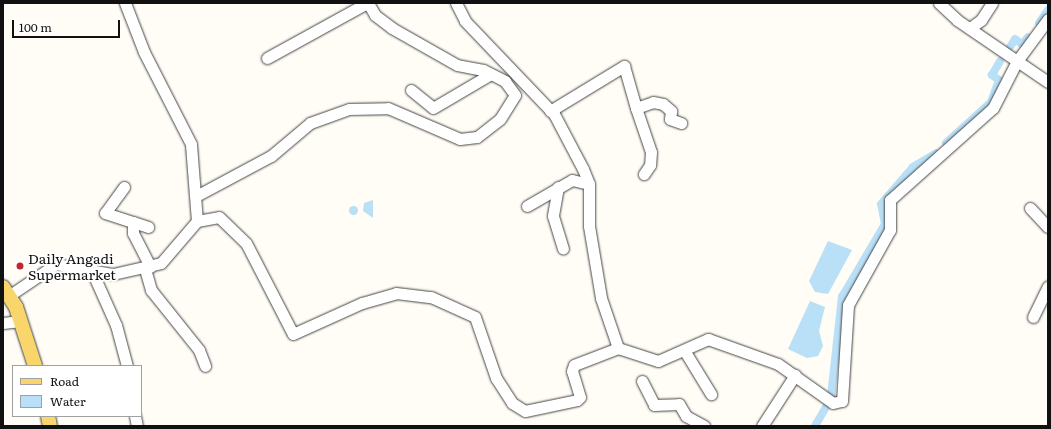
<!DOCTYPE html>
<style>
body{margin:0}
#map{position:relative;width:1051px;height:429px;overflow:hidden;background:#fffdf5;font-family:Literata,serif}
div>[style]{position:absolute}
.water>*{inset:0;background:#b9e0f7}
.round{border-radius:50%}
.canal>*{height:8px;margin:-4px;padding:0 4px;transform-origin:4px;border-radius:4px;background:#b9e0f7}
.roads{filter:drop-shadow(0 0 1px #444) drop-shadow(0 0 1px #444)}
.minor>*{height:11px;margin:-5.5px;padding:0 5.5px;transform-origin:5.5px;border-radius:5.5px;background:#fff}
.major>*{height:14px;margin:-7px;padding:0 7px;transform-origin:7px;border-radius:7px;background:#f9d66b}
.dots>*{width:11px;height:11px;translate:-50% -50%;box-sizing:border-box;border:2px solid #fff;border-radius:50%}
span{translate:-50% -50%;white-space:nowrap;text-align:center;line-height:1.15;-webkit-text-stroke:4px #fff;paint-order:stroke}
.poi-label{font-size:14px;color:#111}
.left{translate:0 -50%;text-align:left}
.frame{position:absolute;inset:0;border:4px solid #111;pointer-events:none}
.legend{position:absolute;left:12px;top:365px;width:130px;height:52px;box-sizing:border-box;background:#fff;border:1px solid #a0a0a0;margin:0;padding:5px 7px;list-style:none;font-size:12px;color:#111}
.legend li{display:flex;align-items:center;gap:8px;height:20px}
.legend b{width:20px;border:1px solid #a0a0a0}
.scale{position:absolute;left:12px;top:20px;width:108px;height:18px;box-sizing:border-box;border:2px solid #111;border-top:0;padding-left:5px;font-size:12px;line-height:14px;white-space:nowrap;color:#111;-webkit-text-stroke:3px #fff;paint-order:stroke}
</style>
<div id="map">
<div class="water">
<div style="clip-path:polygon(373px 200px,373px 218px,363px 211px,364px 203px)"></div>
<div class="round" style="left:348.5px;top:205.5px;width:9px;height:9px"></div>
<div style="clip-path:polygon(828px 241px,852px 250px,828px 294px,815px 292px,809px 281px)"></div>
<div style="clip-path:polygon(810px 301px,825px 307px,819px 331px,823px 346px,818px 356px,807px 358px,788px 349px)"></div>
</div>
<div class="canal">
<div style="left:1039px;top:23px;width:16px;rotate:-55deg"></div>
<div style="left:1010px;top:47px;width:9px;rotate:-58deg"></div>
<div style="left:1015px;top:39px;width:9px;rotate:36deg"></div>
<div style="left:1022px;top:44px;width:9px;rotate:-49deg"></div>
<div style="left:946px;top:143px;width:61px;rotate:-42.3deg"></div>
<div style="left:991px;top:102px;width:23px;rotate:-70deg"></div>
<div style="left:999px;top:80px;width:9px;rotate:-144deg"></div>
<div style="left:992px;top:75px;width:16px;rotate:-60deg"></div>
<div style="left:831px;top:396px;width:100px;rotate:-83.7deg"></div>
<div style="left:842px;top:297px;width:85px;rotate:-59.5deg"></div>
<div style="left:885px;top:224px;width:20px;rotate:-101deg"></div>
<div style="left:881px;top:204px;width:49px;rotate:-49.1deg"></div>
<div style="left:913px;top:167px;width:27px;rotate:-31deg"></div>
<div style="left:815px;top:426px;width:24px;rotate:-60deg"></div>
</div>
<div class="roads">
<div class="minor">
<div style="left:456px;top:3px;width:20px;rotate:63deg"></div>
<div style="left:465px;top:21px;width:129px;rotate:46.3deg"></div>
<div style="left:554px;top:114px;width:62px;rotate:62.2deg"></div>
<div style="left:583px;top:169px;width:16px;rotate:68deg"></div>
<div style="left:589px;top:184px;width:42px;rotate:90deg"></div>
<div style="left:589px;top:226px;width:73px;rotate:80.5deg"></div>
<div style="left:601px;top:298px;width:53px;rotate:71.2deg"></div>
<div style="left:618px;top:348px;width:42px;rotate:18deg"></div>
<div style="left:658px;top:361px;width:55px;rotate:-23.7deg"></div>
<div style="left:708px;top:339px;width:74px;rotate:19.7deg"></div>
<div style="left:778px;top:364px;width:67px;rotate:35.3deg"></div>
<div style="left:833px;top:403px;width:9px;rotate:-13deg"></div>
<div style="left:842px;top:401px;width:96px;rotate:-86.4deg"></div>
<div style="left:848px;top:305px;width:86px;rotate:-60.8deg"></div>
<div style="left:890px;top:230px;width:30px;rotate:-90deg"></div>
<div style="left:890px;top:200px;width:138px;rotate:-41.8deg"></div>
<div style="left:993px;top:108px;width:53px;rotate:-62.9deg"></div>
<div style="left:1017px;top:61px;width:52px;rotate:-53.6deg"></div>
<div style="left:939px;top:3px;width:25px;rotate:43deg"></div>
<div style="left:957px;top:20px;width:110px;rotate:34.3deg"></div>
<div style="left:970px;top:28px;width:14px;rotate:-36deg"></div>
<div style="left:981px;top:20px;width:20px;rotate:-57deg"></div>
<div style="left:267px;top:58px;width:114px;rotate:-28.8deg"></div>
<div style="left:411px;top:90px;width:28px;rotate:39deg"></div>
<div style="left:433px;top:108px;width:67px;rotate:-30.4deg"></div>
<div style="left:636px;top:108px;width:46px;rotate:71.2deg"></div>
<div style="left:651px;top:152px;width:13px;rotate:94deg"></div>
<div style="left:650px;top:165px;width:11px;rotate:124deg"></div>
<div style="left:550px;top:111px;width:87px;rotate:-31.3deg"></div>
<div style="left:624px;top:66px;width:44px;rotate:74.1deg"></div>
<div style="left:636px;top:108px;width:18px;rotate:-19deg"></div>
<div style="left:653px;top:102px;width:10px;rotate:11deg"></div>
<div style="left:663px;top:104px;width:11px;rotate:41deg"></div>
<div style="left:671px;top:111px;width:8px;rotate:97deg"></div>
<div style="left:670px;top:119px;width:12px;rotate:20deg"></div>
<div style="left:124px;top:187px;width:32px;rotate:126deg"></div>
<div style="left:105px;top:213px;width:29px;rotate:18deg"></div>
<div style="left:133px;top:222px;width:11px;rotate:90deg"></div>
<div style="left:133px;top:233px;width:38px;rotate:63deg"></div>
<div style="left:558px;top:187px;width:29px;rotate:100deg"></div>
<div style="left:553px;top:216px;width:34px;rotate:73deg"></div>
<div style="left:196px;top:196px;width:85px;rotate:-28.1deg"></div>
<div style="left:271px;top:156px;width:51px;rotate:-40.2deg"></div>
<div style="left:310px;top:123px;width:41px;rotate:-19.7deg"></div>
<div style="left:349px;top:109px;width:39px;rotate:-1deg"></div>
<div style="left:388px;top:108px;width:78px;rotate:23.3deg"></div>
<div style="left:460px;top:139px;width:17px;rotate:-7deg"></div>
<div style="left:477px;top:137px;width:29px;rotate:-38deg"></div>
<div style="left:500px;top:119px;width:28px;rotate:-58deg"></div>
<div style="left:515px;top:95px;width:17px;rotate:-126deg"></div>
<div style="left:505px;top:81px;width:25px;rotate:-153deg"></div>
<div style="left:483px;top:70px;width:26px;rotate:-169deg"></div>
<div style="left:457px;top:65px;width:75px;rotate:-150.4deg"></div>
<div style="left:392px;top:28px;width:21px;rotate:-143deg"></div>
<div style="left:375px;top:15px;width:14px;rotate:-120deg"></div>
<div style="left:527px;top:206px;width:52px;rotate:-30deg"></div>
<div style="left:572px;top:180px;width:17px;rotate:13deg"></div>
<div style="left:1030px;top:208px;width:26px;rotate:47deg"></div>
<div style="left:197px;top:221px;width:22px;rotate:-10deg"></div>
<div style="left:219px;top:217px;width:37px;rotate:44deg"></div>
<div style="left:246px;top:243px;width:102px;rotate:62.7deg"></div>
<div style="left:293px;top:334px;width:76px;rotate:-24.2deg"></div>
<div style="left:362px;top:303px;width:35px;rotate:-16deg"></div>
<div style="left:396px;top:293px;width:35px;rotate:7deg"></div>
<div style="left:431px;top:297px;width:48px;rotate:24.4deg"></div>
<div style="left:475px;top:317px;width:65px;rotate:71deg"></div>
<div style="left:496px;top:378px;width:30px;rotate:57deg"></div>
<div style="left:512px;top:403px;width:15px;rotate:32deg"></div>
<div style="left:525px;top:411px;width:53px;rotate:-11.9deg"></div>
<div style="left:577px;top:400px;width:4px;rotate:-45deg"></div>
<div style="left:580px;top:397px;width:27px;rotate:-107deg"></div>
<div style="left:572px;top:371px;width:6px;rotate:-72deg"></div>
<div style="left:574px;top:365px;width:47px;rotate:-21.1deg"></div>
<div style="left:133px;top:222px;width:16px;rotate:18deg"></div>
<div style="left:90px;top:267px;width:64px;rotate:65.9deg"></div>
<div style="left:116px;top:325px;width:42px;rotate:75deg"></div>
<div style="left:145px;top:269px;width:22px;rotate:74deg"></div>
<div style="left:151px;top:290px;width:77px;rotate:51.3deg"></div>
<div style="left:199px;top:350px;width:17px;rotate:69deg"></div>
<div style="left:10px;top:295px;width:55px;rotate:-34deg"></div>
<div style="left:56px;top:264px;width:58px;rotate:10deg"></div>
<div style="left:113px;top:274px;width:49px;rotate:-12.9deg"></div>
<div style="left:161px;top:263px;width:55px;rotate:-49.4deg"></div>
<div style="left:197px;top:221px;width:77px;rotate:-94.5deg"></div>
<div style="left:191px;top:144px;width:103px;rotate:-117.1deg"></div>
<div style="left:144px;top:52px;width:53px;rotate:-111.2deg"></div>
<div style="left:1033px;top:317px;width:34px;rotate:-64deg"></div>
<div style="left:3px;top:323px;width:17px;rotate:-7deg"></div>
<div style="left:684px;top:350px;width:52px;rotate:58.5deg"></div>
<div style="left:642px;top:381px;width:27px;rotate:63deg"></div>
<div style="left:654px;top:405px;width:25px;rotate:-2deg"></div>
<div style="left:679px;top:404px;width:14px;rotate:60deg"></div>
<div style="left:686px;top:416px;width:21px;rotate:29deg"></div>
<div style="left:135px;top:416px;width:10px;rotate:79deg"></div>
<div style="left:762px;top:426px;width:61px;rotate:-57.1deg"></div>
</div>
<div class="major">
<div style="left:3px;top:287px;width:24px;rotate:57deg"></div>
<div style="left:16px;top:307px;width:62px;rotate:72.1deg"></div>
<div style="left:48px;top:416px;width:10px;rotate:79deg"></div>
</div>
</div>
<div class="dots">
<div style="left:20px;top:266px;background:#c4262e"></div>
</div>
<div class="poi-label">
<span class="left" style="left:28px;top:266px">Daily Angadi<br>Supermarket</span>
</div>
<div class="frame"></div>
<ul class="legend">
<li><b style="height:5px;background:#f9d66b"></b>Road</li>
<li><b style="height:11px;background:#b9e0f7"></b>Water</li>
</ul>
<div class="scale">100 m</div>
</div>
